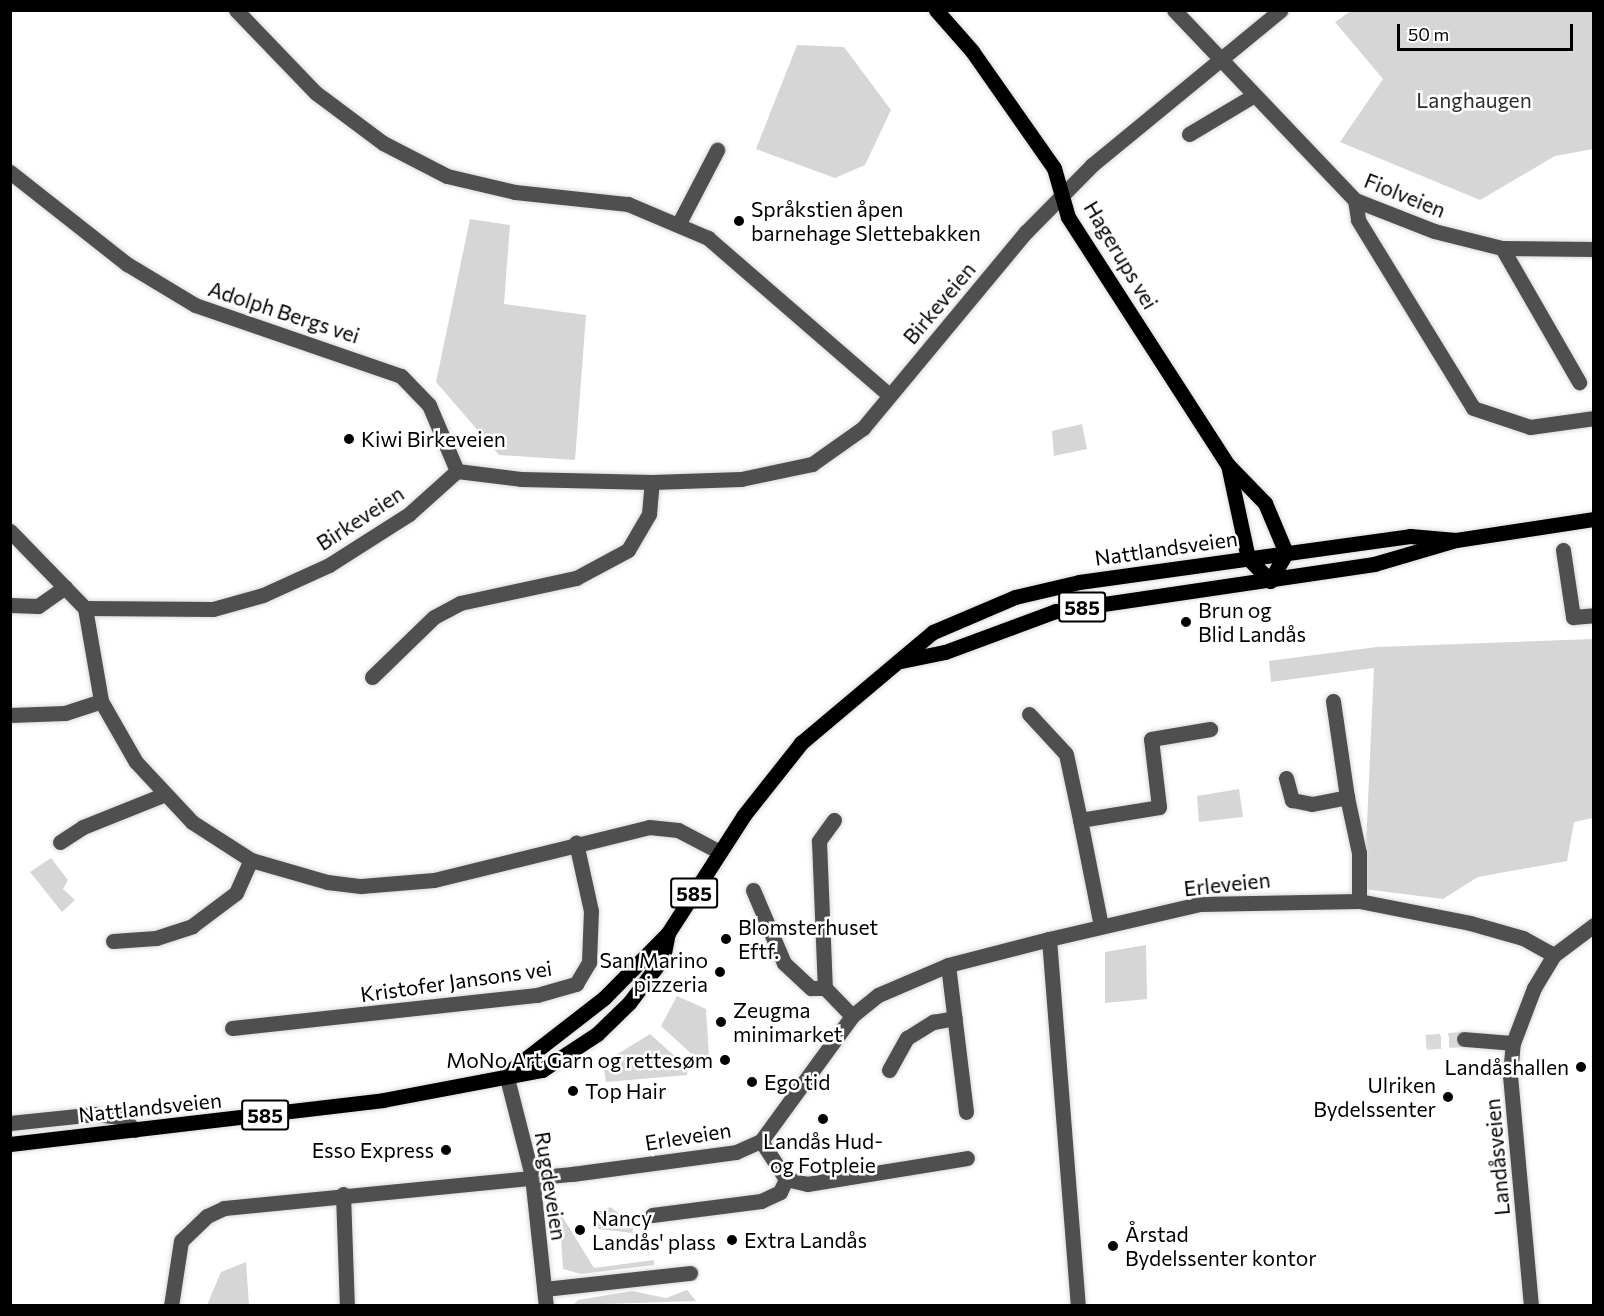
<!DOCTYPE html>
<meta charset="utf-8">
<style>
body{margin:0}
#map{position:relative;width:1604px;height:1316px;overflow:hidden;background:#fff;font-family:Commissioner,sans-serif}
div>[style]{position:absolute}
.green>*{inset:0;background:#d6d6d6}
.minor-tunnel>*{height:15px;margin-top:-7.5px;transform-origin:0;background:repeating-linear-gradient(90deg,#d9d9d9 0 15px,transparent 0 23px)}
.roads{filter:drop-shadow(0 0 2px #dbdbdb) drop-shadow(0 0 2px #dbdbdb)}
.minor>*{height:15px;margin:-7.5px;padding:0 7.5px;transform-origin:7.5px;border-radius:7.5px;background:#4f4f4f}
.major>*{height:15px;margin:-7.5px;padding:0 7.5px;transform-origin:7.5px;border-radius:7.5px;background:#000}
.dots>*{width:16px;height:16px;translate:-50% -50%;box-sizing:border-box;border:3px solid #fff;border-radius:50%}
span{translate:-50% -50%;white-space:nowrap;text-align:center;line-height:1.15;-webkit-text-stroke:5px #fff;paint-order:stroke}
.shield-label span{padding:2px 4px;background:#fff;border:2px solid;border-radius:4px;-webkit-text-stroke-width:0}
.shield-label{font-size:20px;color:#000;font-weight:700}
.park-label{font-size:21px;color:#2d2d2d}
.street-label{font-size:21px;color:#000}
.poi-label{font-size:21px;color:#000}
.left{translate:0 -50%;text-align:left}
.right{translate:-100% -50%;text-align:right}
.frame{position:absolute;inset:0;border:12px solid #000;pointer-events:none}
.scale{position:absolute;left:1397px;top:24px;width:176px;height:27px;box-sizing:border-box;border:3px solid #000;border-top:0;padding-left:8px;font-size:18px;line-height:21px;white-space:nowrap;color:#000;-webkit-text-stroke:4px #fff;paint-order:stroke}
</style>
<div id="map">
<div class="green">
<div style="clip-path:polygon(1352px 10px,1593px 11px,1593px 149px,1555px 156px,1480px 200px,1340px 142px,1383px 79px,1335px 22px)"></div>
<div style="clip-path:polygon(797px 45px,844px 47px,891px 110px,865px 165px,835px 178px,756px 149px)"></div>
<div style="clip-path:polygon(470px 219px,510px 225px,504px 304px,586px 315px,575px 460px,499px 455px,436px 382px)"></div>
<div style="clip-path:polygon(1082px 424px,1087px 449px,1054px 456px,1052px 431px)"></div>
<div style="clip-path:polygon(1593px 639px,1593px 818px,1574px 822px,1567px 861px,1478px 877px,1443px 899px,1364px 889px,1374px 668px,1271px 682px,1269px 661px,1377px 647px)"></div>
<div style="clip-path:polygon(1239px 789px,1243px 817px,1199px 822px,1197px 796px)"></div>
<div style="clip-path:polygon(51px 858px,68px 880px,63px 889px,75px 900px,62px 912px,30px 872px)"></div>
<div style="clip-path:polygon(1146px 945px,1147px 999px,1105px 1003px,1105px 952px)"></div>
<div style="clip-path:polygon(677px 996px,706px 1009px,710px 1071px,661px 1026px)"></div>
<div style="clip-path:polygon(650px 1034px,688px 1068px,687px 1075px,606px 1082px,603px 1063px)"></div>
<div style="clip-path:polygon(610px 1207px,632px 1222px,633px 1233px,598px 1229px,595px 1213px)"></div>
<div style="clip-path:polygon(559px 1211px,594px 1268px,654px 1260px,654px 1265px,581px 1274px,563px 1269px)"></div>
<div style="clip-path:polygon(246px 1262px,249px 1305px,207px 1305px,221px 1272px)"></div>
<div style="clip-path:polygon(687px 1290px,696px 1301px,573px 1305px,578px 1300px,632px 1291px,666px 1298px)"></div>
</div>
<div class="minor-tunnel">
<div style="left:1426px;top:1042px;width:38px;rotate:-5deg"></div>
</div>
<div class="roads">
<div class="minor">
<div style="left:236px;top:10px;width:115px;rotate:46.1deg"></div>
<div style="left:316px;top:93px;width:84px;rotate:36.7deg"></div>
<div style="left:383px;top:143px;width:72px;rotate:27.3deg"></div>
<div style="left:447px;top:176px;width:70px;rotate:13.2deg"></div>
<div style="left:515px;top:192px;width:114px;rotate:6.1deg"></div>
<div style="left:628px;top:204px;width:87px;rotate:23deg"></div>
<div style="left:708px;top:238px;width:240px;rotate:40.9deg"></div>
<div style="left:1174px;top:10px;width:262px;rotate:46.4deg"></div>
<div style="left:1355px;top:200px;width:85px;rotate:21.4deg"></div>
<div style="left:1434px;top:231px;width:70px;rotate:14deg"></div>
<div style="left:1502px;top:248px;width:92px;rotate:0.6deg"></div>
<div style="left:1189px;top:134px;width:72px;rotate:-30.8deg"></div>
<div style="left:10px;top:172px;width:149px;rotate:38.2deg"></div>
<div style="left:127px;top:264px;width:79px;rotate:31.1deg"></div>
<div style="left:195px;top:305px;width:218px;rotate:19deg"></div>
<div style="left:401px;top:376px;width:40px;rotate:46deg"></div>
<div style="left:429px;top:405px;width:72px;rotate:67deg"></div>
<div style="left:1355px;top:200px;width:20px;rotate:81deg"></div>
<div style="left:1358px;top:220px;width:220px;rotate:58.5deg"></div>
<div style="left:1473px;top:408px;width:60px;rotate:18.4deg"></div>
<div style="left:1530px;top:427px;width:65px;rotate:-8deg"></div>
<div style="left:678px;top:225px;width:85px;rotate:-62.5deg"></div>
<div style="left:1502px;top:248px;width:155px;rotate:60.1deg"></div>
<div style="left:10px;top:531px;width:107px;rotate:45.8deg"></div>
<div style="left:85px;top:608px;width:94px;rotate:80.2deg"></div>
<div style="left:101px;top:701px;width:70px;rotate:60.2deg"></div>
<div style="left:136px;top:762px;width:82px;rotate:47deg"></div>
<div style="left:192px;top:822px;width:70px;rotate:32.8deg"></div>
<div style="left:251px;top:860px;width:79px;rotate:16.1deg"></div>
<div style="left:327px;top:882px;width:34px;rotate:7deg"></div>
<div style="left:361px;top:886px;width:73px;rotate:-4.7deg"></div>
<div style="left:434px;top:880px;width:221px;rotate:-13.8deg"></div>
<div style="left:649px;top:827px;width:29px;rotate:6deg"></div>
<div style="left:678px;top:830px;width:47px;rotate:27.6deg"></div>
<div style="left:1563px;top:550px;width:68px;rotate:81.5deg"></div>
<div style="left:1573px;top:617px;width:21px;rotate:-5deg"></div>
<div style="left:10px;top:605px;width:28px;rotate:2deg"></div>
<div style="left:38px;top:606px;width:33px;rotate:-35deg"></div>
<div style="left:85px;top:608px;width:128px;rotate:0.4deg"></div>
<div style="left:213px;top:609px;width:52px;rotate:-15.6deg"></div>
<div style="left:263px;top:595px;width:72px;rotate:-24.4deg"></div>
<div style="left:329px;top:565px;width:95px;rotate:-32.5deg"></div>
<div style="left:409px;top:514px;width:64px;rotate:-41.9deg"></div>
<div style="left:457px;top:471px;width:64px;rotate:7.1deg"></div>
<div style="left:521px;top:479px;width:131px;rotate:1.3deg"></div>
<div style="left:652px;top:482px;width:89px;rotate:-1.9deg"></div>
<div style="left:741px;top:479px;width:73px;rotate:-11.9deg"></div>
<div style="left:812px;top:464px;width:62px;rotate:-35.2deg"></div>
<div style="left:863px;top:428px;width:255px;rotate:-50.3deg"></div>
<div style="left:1026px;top:232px;width:94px;rotate:-45.4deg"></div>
<div style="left:1092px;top:165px;width:244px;rotate:-39.4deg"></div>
<div style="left:372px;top:677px;width:86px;rotate:-44.1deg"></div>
<div style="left:434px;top:617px;width:30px;rotate:-28deg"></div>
<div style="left:460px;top:603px;width:119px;rotate:-12.2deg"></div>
<div style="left:576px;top:578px;width:59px;rotate:-28.3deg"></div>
<div style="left:628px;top:550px;width:42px;rotate:-59.7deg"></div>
<div style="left:649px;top:514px;width:32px;rotate:-85deg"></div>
<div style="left:1333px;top:701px;width:97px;rotate:81.7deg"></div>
<div style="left:1029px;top:714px;width:54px;rotate:47.2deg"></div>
<div style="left:1066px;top:754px;width:67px;rotate:78deg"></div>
<div style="left:10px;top:715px;width:55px;rotate:-2.1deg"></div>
<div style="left:65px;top:713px;width:38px;rotate:-18deg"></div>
<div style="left:1286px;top:778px;width:23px;rotate:75deg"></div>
<div style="left:1292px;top:800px;width:20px;rotate:11deg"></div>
<div style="left:1312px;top:804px;width:36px;rotate:-11deg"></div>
<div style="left:1347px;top:797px;width:57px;rotate:77.9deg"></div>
<div style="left:1359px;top:853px;width:48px;rotate:90deg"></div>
<div style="left:834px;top:820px;width:26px;rotate:126deg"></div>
<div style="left:819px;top:841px;width:147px;rotate:87.7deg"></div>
<div style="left:825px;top:988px;width:39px;rotate:46deg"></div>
<div style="left:60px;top:842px;width:27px;rotate:-33deg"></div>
<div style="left:83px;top:827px;width:86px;rotate:-21.8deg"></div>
<div style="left:753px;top:890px;width:79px;rotate:67deg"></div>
<div style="left:784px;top:963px;width:37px;rotate:43deg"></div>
<div style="left:811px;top:988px;width:14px"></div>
<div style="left:1101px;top:926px;width:108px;rotate:-101.2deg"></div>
<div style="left:1080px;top:820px;width:80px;rotate:-9.3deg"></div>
<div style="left:1159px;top:807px;width:68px;rotate:-96.7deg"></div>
<div style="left:1151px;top:739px;width:60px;rotate:-9.6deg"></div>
<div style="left:1049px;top:939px;width:368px;rotate:85.5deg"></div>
<div style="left:113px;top:941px;width:43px;rotate:-4deg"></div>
<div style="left:156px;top:938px;width:38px;rotate:-18deg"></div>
<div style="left:192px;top:926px;width:55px;rotate:-36.9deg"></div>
<div style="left:236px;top:893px;width:36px;rotate:-66deg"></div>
<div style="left:948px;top:965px;width:148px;rotate:83deg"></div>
<div style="left:232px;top:1028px;width:307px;rotate:-6.2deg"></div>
<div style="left:537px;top:995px;width:41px;rotate:-15.8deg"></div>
<div style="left:576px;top:984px;width:26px;rotate:-59deg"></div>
<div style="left:589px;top:962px;width:51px;rotate:-87.8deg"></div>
<div style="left:591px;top:911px;width:70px;rotate:-102.4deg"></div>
<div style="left:1464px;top:1039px;width:49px;rotate:4.7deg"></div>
<div style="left:889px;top:1070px;width:37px;rotate:-61deg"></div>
<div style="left:907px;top:1038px;width:31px;rotate:-32deg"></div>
<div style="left:933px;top:1022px;width:22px;rotate:-10deg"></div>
<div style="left:506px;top:1074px;width:105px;rotate:75.7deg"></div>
<div style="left:532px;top:1176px;width:131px;rotate:83.9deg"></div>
<div style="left:10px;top:1123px;width:85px;rotate:-6deg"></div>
<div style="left:95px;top:1114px;width:26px;rotate:7deg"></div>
<div style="left:121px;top:1117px;width:19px;rotate:43deg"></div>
<div style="left:761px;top:1141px;width:45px;rotate:56.7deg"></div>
<div style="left:786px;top:1179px;width:22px;rotate:13deg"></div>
<div style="left:807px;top:1184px;width:162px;rotate:-9.2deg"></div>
<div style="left:343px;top:1194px;width:112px;rotate:88deg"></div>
<div style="left:652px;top:1215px;width:110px;rotate:-7.3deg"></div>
<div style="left:761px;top:1201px;width:21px;rotate:-25deg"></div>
<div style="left:780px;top:1192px;width:14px;rotate:-65deg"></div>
<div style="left:545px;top:1289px;width:146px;rotate:-6.3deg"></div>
<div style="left:171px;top:1306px;width:66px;rotate:-81.3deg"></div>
<div style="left:181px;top:1241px;width:36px;rotate:-44deg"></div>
<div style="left:207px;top:1216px;width:19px;rotate:-25deg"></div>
<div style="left:224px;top:1208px;width:350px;rotate:-5.6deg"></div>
<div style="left:572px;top:1174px;width:165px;rotate:-7.6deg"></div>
<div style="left:736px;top:1152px;width:27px;rotate:-24deg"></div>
<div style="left:761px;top:1141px;width:155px;rotate:-53.9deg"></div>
<div style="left:852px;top:1016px;width:33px;rotate:-39deg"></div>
<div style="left:878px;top:995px;width:76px;rotate:-23.2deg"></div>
<div style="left:948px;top:965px;width:104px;rotate:-14.4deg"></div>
<div style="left:1049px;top:939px;width:155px;rotate:-13.1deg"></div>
<div style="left:1200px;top:904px;width:159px;rotate:-1.1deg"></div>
<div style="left:1359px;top:901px;width:113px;rotate:11.2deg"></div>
<div style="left:1470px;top:923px;width:55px;rotate:15.8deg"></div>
<div style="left:1523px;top:938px;width:35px;rotate:29deg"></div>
<div style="left:1531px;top:1306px;width:232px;rotate:-95.2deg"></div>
<div style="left:1510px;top:1075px;width:32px;rotate:-85deg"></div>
<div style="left:1513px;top:1043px;width:59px;rotate:-69.1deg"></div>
<div style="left:1534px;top:988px;width:39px;rotate:-59deg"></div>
<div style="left:1554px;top:955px;width:50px;rotate:-36.9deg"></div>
</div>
<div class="major">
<div style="left:936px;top:10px;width:55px;rotate:48.7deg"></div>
<div style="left:972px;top:51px;width:143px;rotate:55deg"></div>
<div style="left:1054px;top:168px;width:51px;rotate:74.1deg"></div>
<div style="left:1068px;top:217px;width:295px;rotate:57.2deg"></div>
<div style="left:1228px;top:465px;width:53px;rotate:45.8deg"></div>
<div style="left:1265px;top:503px;width:54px;rotate:67.2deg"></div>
<div style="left:1286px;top:553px;width:32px;rotate:120deg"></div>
<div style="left:1228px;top:465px;width:95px;rotate:77.9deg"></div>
<div style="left:1248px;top:558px;width:32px;rotate:46deg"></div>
<div style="left:901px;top:661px;width:45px;rotate:-11.6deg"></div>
<div style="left:945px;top:652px;width:118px;rotate:-20.3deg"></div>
<div style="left:1056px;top:611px;width:321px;rotate:-8.4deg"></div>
<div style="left:1374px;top:564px;width:85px;rotate:-16.3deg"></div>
<div style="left:1456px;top:540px;width:140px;rotate:-8.7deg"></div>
<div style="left:506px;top:1074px;width:124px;rotate:-37.8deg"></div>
<div style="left:604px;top:998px;width:91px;rotate:-45.4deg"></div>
<div style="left:668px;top:933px;width:140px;rotate:-57.2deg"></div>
<div style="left:744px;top:815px;width:92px;rotate:-51.6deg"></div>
<div style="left:801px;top:743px;width:172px;rotate:-40.1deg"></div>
<div style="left:933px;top:632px;width:89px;rotate:-23.1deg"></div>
<div style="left:1015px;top:597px;width:66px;rotate:-13.2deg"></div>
<div style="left:1079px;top:582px;width:334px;rotate:-7.9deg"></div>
<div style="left:1410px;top:536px;width:46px;rotate:5deg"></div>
<div style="left:10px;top:1144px;width:376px;rotate:-6.7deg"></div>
<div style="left:383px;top:1100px;width:162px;rotate:-10.7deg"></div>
<div style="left:542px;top:1070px;width:66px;rotate:-33.2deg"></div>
<div style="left:597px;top:1034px;width:45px;rotate:-44.1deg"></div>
<div style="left:629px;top:1003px;width:56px;rotate:-52.9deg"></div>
<div style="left:663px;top:958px;width:25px;rotate:-79deg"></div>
</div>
</div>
<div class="dots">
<div style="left:739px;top:221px;background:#000"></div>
<div style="left:349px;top:439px;background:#000"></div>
<div style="left:1186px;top:622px;background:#000"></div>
<div style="left:726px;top:939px;background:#000"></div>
<div style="left:720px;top:972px;background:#000"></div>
<div style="left:721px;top:1022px;background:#000"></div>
<div style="left:725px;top:1060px;background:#000"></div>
<div style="left:1581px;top:1067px;background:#000"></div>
<div style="left:752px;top:1082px;background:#000"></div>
<div style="left:573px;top:1091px;background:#000"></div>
<div style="left:1448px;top:1097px;background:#000"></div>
<div style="left:823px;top:1119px;background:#000"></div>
<div style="left:446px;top:1150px;background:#000"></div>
<div style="left:580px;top:1230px;background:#000"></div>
<div style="left:732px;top:1240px;background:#000"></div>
<div style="left:1113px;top:1246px;background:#000"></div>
</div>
<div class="shield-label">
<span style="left:1082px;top:607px">585</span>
<span style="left:694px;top:893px">585</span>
<span style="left:265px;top:1115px">585</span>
</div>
<div class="park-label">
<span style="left:1474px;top:100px">Langhaugen</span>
</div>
<div class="street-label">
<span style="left:1405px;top:195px;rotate:22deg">Fiolveien</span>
<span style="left:1121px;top:255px;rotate:59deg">Hagerups vei</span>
<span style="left:939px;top:303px;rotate:-50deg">Birkeveien</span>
<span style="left:284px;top:312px;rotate:18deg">Adolph Bergs vei</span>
<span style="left:360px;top:518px;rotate:-33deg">Birkeveien</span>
<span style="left:1166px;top:548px;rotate:-8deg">Nattlandsveien</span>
<span style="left:1227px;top:884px;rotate:-6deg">Erleveien</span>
<span style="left:456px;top:981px;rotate:-8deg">Kristofer Jansons vei</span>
<span style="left:150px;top:1107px;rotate:-6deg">Nattlandsveien</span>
<span style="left:688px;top:1136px;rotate:-9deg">Erleveien</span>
<span style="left:1497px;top:1157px;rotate:-95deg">Landåsveien</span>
<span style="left:551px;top:1186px;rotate:81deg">Rugdeveien</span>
</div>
<div class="poi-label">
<span class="left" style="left:751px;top:221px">Språkstien åpen<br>barnehage Slettebakken</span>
<span class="left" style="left:361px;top:439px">Kiwi Birkeveien</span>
<span class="left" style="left:1198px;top:622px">Brun og<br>Blid Landås</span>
<span class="left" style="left:738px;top:939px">Blomsterhuset<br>Eftf.</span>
<span class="right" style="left:708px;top:972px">San Marino<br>pizzeria</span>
<span class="left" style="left:733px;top:1022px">Zeugma<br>minimarket</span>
<span class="right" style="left:713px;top:1060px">MoNo Art Garn og rettesøm</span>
<span class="right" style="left:1569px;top:1067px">Landåshallen</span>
<span class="left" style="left:764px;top:1082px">Ego tid</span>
<span class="right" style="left:1436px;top:1097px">Ulriken<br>Bydelssenter</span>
<span class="left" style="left:585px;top:1091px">Top Hair</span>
<span style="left:823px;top:1153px">Landås Hud-<br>og Fotpleie</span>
<span class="right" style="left:434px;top:1150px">Esso Express</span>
<span class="left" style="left:592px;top:1230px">Nancy<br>Landås' plass</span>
<span class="left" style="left:1125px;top:1246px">Årstad<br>Bydelssenter kontor</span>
<span class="left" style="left:744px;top:1240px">Extra Landås</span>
</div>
<div class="frame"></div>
<div class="scale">50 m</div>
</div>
